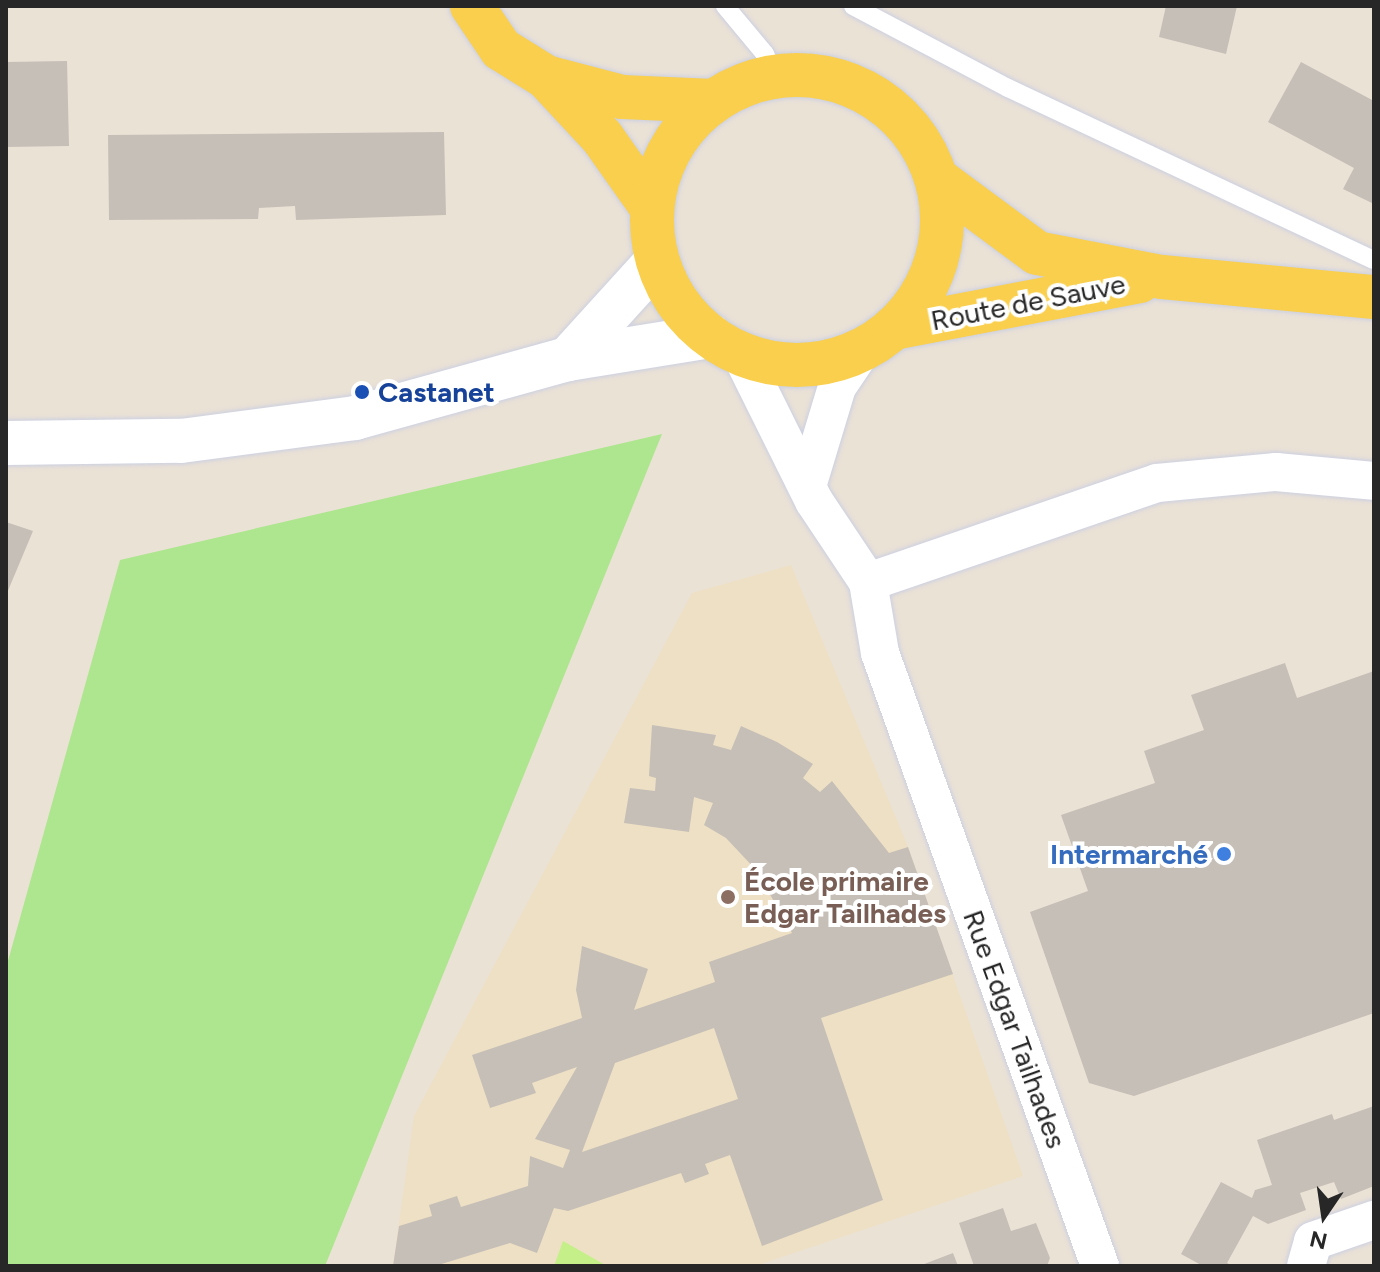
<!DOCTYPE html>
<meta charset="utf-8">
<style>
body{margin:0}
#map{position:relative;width:1380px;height:1272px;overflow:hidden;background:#ebe2d6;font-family:Figtree,sans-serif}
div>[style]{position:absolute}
.education>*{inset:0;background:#eee0c4}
.green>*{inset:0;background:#ade68e}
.pitch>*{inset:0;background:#c5ef89}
.building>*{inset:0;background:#c6bfb7}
.roads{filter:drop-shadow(0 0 2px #ccd0e1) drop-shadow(0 0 2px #ccd0e1)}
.service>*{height:18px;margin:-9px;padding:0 9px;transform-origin:9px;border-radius:9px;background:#fff}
.minor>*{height:38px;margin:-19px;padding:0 19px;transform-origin:19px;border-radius:19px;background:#fff}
.tertiary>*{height:44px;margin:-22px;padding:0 22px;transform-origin:22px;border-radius:22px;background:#fff}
.primary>*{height:44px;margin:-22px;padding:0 22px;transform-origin:22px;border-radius:22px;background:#f9cf4d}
.primary>.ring{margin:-22px;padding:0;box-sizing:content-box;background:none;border:44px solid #f9cf4d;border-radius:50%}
.dots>*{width:22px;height:22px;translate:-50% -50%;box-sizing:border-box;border:4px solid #fff;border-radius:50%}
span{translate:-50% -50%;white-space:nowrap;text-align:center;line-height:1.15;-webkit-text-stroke:8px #fff;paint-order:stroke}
.street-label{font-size:28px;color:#272727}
.transit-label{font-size:28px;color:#164399;font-weight:700}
.left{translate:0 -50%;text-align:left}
.shop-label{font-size:28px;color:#366cbe;font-weight:700}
.right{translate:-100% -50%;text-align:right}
.education-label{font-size:28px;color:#785e54;font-weight:700}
.frame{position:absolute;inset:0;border:8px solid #272727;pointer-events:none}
.north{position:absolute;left:1284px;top:1176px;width:80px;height:80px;-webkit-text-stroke:6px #fff;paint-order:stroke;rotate:193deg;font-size:22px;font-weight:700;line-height:32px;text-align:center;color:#272727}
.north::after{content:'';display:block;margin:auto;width:28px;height:36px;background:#272727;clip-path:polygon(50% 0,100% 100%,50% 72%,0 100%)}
</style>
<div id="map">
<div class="education">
<div style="clip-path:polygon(791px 565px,908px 847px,1023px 1176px,755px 1266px,393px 1266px,414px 1116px,692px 593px)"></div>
</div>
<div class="green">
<div style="clip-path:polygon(662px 434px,325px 1266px,6px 1266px,6px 968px,120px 560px)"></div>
</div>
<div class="pitch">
<div style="clip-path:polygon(563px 1241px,607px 1266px,554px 1266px)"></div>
</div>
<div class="building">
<div style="clip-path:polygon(1166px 6px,1237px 6px,1226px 54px,1159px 37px)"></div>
<div style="clip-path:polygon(67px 61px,69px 146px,6px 147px,6px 62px)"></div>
<div style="clip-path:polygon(1301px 62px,1374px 101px,1374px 204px,1343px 189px,1354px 168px,1268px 122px)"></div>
<div style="clip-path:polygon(444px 132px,446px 215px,296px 220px,295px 206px,259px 208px,258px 219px,109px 220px,108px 135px)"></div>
<div style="clip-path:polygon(6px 522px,33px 531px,7px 593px,6px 593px)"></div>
<div style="clip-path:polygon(1285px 663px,1297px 698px,1374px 671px,1374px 1013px,1134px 1096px,1089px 1083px,1030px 912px,1088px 891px,1061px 815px,1155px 783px,1144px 751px,1204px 730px,1191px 695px)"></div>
<div style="clip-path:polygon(evenodd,652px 725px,716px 735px,713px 745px,731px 750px,741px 726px,777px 742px,813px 764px,803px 778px,820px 792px,832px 781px,889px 853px,908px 847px,953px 974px,821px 1018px,883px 1200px,762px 1246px,730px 1155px,705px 1164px,709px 1174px,685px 1183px,681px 1173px,568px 1211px,554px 1208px,537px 1253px,510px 1243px,435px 1266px,393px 1266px,399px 1226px,432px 1216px,429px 1205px,457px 1196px,461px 1207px,528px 1186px,530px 1156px,563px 1168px,570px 1150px,535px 1139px,577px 1067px,532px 1083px,536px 1093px,490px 1108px,472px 1055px,582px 1018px,576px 990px,582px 946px,648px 969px,634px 1010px,715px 982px,709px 962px,792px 933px,756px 870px,726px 838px,704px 825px,713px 803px,694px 797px,689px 832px,624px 823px,630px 788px,655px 791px,656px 778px,649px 776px,652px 725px,714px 1028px,738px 1099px,582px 1152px,615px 1063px,714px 1028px)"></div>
<div style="clip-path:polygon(1374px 1106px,1374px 1186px,1341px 1199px,1334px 1182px,1300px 1193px,1306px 1210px,1268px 1224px,1253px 1216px,1227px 1263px,1233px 1266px,1203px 1266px,1181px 1254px,1221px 1182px,1252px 1198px,1255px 1190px,1272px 1185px,1257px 1140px,1332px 1114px,1334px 1120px)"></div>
<div style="clip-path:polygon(1003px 1208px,1011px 1231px,1036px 1223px,1050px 1258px,1047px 1266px,974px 1266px,959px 1223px)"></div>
<div style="clip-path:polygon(953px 1253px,958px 1266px,919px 1266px)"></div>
</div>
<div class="roads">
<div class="service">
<div style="left:725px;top:6px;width:62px;rotate:50.2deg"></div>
<div style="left:765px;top:54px;width:26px;rotate:65deg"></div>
<div style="left:853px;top:6px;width:175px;rotate:27.9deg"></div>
<div style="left:1008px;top:88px;width:404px;rotate:25.2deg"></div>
</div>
<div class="minor">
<div style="left:741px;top:354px;width:164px;rotate:63.6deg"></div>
<div style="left:814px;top:501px;width:97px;rotate:56.3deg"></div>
<div style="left:868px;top:582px;width:72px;rotate:80.4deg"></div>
<div style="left:880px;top:653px;width:651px;rotate:70.26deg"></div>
<div style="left:808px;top:483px;width:100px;rotate:-73.2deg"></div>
<div style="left:837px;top:387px;width:45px;rotate:-56deg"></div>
<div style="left:868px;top:582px;width:305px;rotate:-18.9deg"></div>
<div style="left:1157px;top:483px;width:120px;rotate:-5.3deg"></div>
<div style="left:1276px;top:472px;width:98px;rotate:5.2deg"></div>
<div style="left:1306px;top:1266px;width:26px;rotate:-74deg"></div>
<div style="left:1313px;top:1241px;width:65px;rotate:-19deg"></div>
</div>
<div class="tertiary">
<div style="left:568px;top:359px;width:132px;rotate:-47.8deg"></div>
<div style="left:6px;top:443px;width:175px;rotate:-0.7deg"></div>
<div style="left:181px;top:441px;width:176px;rotate:-7.5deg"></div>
<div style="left:355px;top:418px;width:221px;rotate:-15.5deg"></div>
<div style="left:568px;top:359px;width:144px;rotate:-9.2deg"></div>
</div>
<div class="primary">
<div style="left:472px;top:6px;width:52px;rotate:56deg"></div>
<div style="left:501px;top:49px;width:53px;rotate:31.9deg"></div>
<div style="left:546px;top:77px;width:82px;rotate:47deg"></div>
<div style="left:602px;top:137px;width:87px;rotate:54.8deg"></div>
<div class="ring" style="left:652px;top:75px;width:246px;height:246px"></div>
<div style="left:546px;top:77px;width:79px;rotate:14.7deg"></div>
<div style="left:622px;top:97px;width:92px;rotate:2.5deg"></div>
<div style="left:937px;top:179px;width:124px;rotate:36.5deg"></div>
<div style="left:1037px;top:253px;width:127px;rotate:10.9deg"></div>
<div style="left:1162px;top:277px;width:213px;rotate:5.4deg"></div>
<div style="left:894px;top:328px;width:250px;rotate:-10.8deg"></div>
</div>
</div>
<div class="dots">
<div style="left:362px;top:392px;background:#1a4fb4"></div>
<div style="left:1224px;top:854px;background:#3f7fe0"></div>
<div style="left:728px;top:897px;background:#8d6e63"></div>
</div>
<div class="street-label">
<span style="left:1028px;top:302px;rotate:-11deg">Route de Sauve</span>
<span style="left:1015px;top:1029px;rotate:70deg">Rue Edgar Tailhades</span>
</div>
<div class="transit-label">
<span class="left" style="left:378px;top:392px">Castanet</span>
</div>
<div class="shop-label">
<span class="right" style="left:1208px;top:854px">Intermarché</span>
</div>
<div class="education-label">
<span class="left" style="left:744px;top:897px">École primaire<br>Edgar Tailhades</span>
</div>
<div class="frame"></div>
<div class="north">N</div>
</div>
